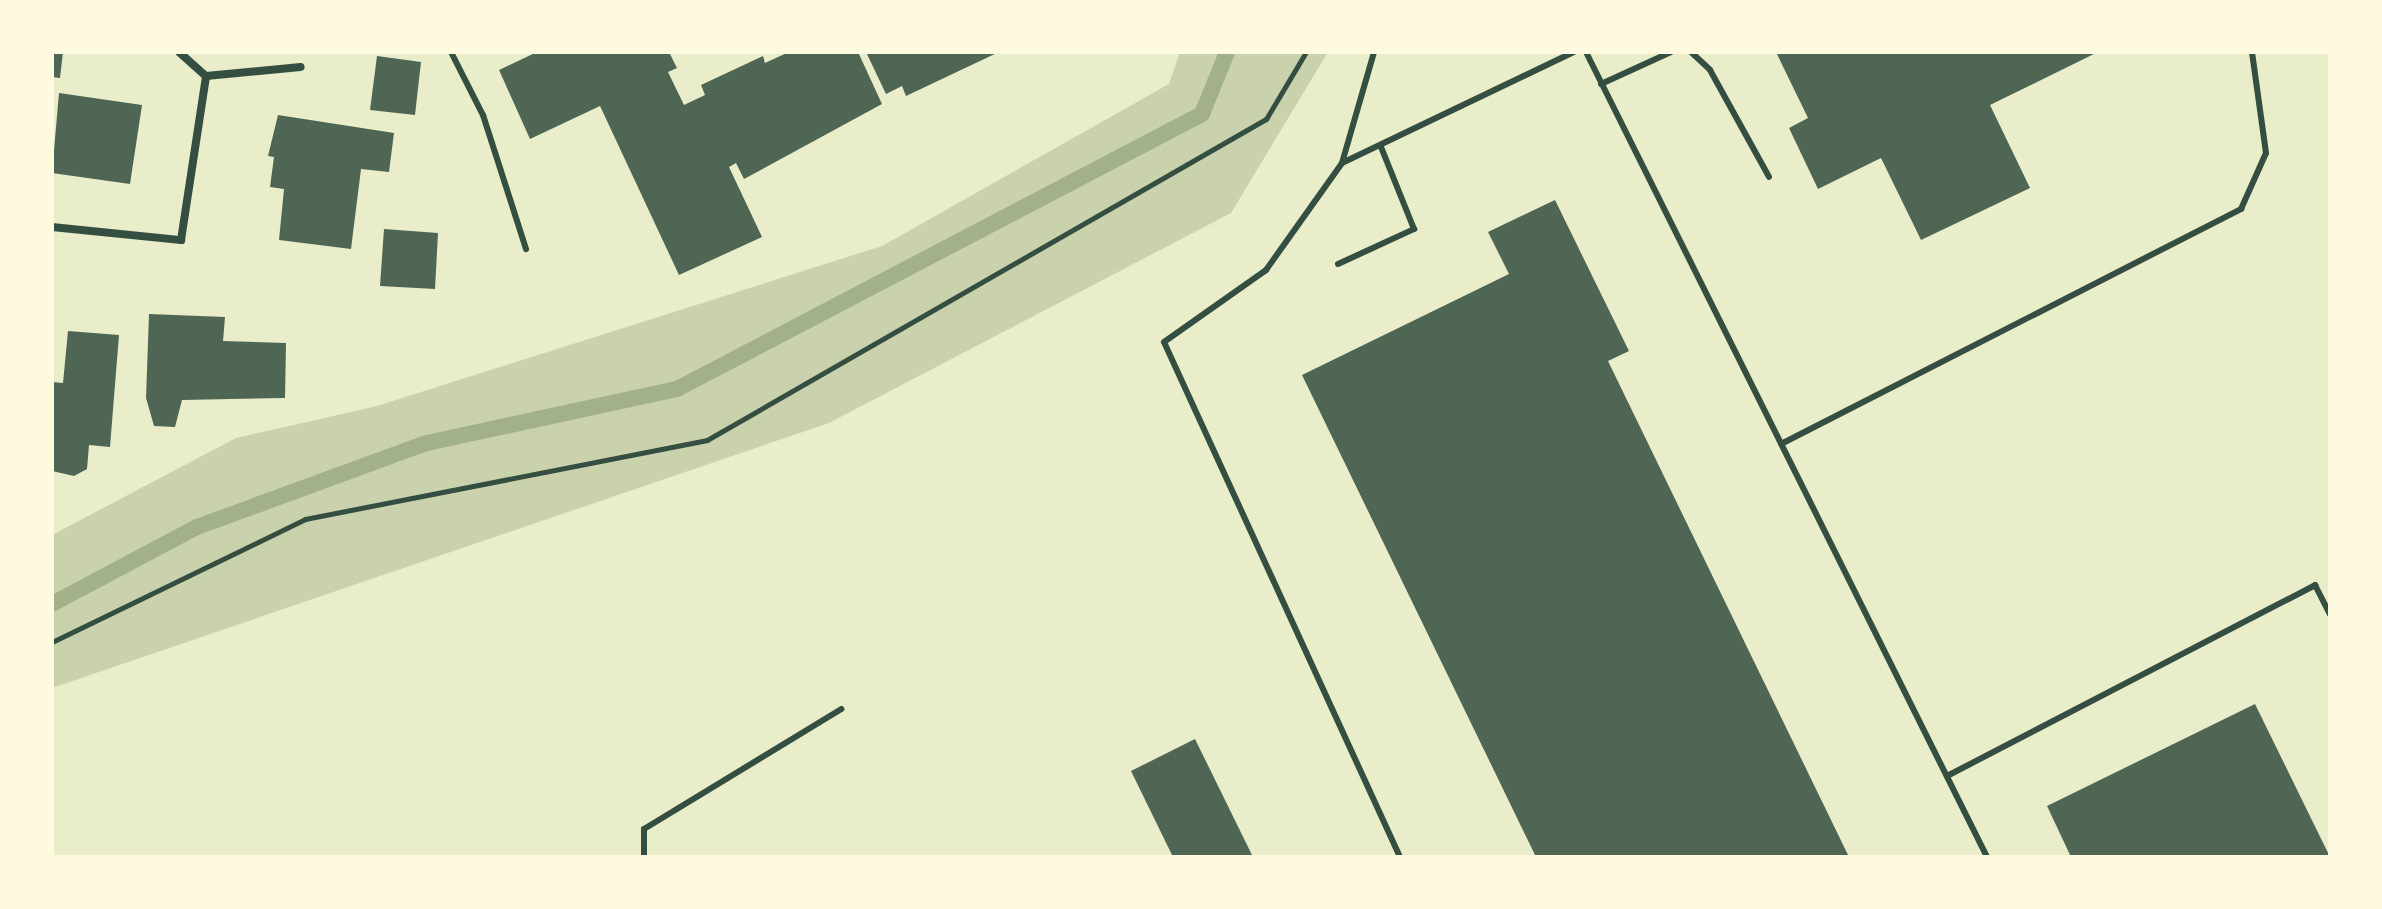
<!DOCTYPE html>
<style>
body{margin:0}
#map{position:relative;width:2382px;height:909px;overflow:hidden;background:#e9edc9;font-family:"DejaVu Sans",sans-serif}
div>[style]{position:absolute}
.green>*{inset:0;background:#cad2ad}
.stream>*{height:16px;margin:-8px;padding:0 8px;transform-origin:8px;border-radius:8px;background:#a3b18a}
.building>*{inset:0;background:#4f6655}
.path>*{height:5px;margin:-2.5px;padding:0 2.5px;transform-origin:2.5px;border-radius:2.5px;background:#344e41}
.service>*{height:6px;margin:-3px;padding:0 3px;transform-origin:3px;border-radius:3px;background:#344e41}
.minor>*{height:8px;margin:-4px;padding:0 4px;transform-origin:4px;border-radius:4px;background:#344e41}
span{translate:-50% -50%;white-space:nowrap;text-align:center;line-height:1.15;-webkit-text-stroke:8px #fefae0;paint-order:stroke}
.frame{position:absolute;inset:0;border:54px solid #fefae0;pointer-events:none}
</style>
<div id="map">
<div class="green">
<div style="clip-path:polygon(1180px 52px,1328px 52px,1231px 213px,829px 423px,52px 688px,52px 535px,236px 438px,377px 406px,882px 246px,1169px 84px)"></div>
</div>
<div class="stream">
<div style="left:52px;top:604px;width:164px;rotate:-28deg"></div>
<div style="left:197px;top:527px;width:245px;rotate:-20.1deg"></div>
<div style="left:427px;top:443px;width:256px;rotate:-12.2deg"></div>
<div style="left:677px;top:389px;width:593px;rotate:-27.65deg"></div>
<div style="left:1202px;top:114px;width:67px;rotate:-68deg"></div>
</div>
<div class="building">
<div style="clip-path:polygon(52px 52px,63px 52px,60px 78px,52px 77px)"></div>
<div style="clip-path:polygon(537px 52px,669px 52px,677px 68px,668px 72px,684px 105px,705px 95px,701px 85px,763px 56px,765px 63px,789px 52px,858px 52px,882px 104px,744px 179px,736px 163px,729px 167px,762px 237px,679px 275px,600px 106px,530px 139px,499px 70px)"></div>
<div style="clip-path:polygon(866px 52px,999px 52px,906px 96px,902px 86px,886px 94px)"></div>
<div style="clip-path:polygon(1776px 52px,2098px 52px,1990px 105px,2030px 188px,1921px 240px,1881px 158px,1818px 189px,1789px 128px,1808px 118px)"></div>
<div style="clip-path:polygon(377px 56px,421px 62px,415px 115px,370px 110px)"></div>
<div style="clip-path:polygon(59px 93px,142px 105px,130px 184px,52px 173px)"></div>
<div style="clip-path:polygon(278px 115px,394px 133px,389px 172px,361px 169px,351px 249px,279px 240px,284px 189px,270px 187px,274px 157px,268px 156px)"></div>
<div style="clip-path:polygon(1555px 200px,1629px 351px,1608px 361px,1849px 857px,1536px 857px,1302px 375px,1509px 274px,1488px 232px)"></div>
<div style="clip-path:polygon(384px 229px,438px 233px,435px 289px,380px 286px)"></div>
<div style="clip-path:polygon(149px 314px,225px 317px,223px 341px,286px 343px,285px 398px,182px 400px,175px 427px,154px 426px,146px 398px)"></div>
<div style="clip-path:polygon(68px 331px,119px 335px,110px 447px,89px 445px,87px 469px,74px 476px,52px 471px,52px 382px,63px 383px)"></div>
<div style="clip-path:polygon(2255px 704px,2330px 857px,2071px 857px,2047px 806px)"></div>
<div style="clip-path:polygon(1195px 739px,1253px 857px,1173px 857px,1131px 771px)"></div>
</div>
<div class="path">
<div style="left:52px;top:642px;width:281px;rotate:-25.9deg"></div>
<div style="left:305px;top:519px;width:410px;rotate:-11.1deg"></div>
<div style="left:707px;top:440px;width:645px;rotate:-29.87deg"></div>
<div style="left:1266px;top:119px;width:78px;rotate:-59.2deg"></div>
</div>
<div class="service">
<div style="left:451px;top:52px;width:71px;rotate:63.1deg"></div>
<div style="left:483px;top:115px;width:141px;rotate:72.2deg"></div>
<div style="left:1586px;top:52px;width:899px;rotate:63.52deg"></div>
<div style="left:1691px;top:52px;width:26px;rotate:43deg"></div>
<div style="left:1710px;top:70px;width:122px;rotate:61.1deg"></div>
<div style="left:1601px;top:84px;width:77px;rotate:-24.6deg"></div>
<div style="left:1342px;top:163px;width:116px;rotate:-73.9deg"></div>
<div style="left:1338px;top:264px;width:84px;rotate:-24.7deg"></div>
<div style="left:1414px;top:229px;width:88px;rotate:-111.9deg"></div>
<div style="left:1781px;top:444px;width:517px;rotate:-27.06deg"></div>
<div style="left:2241px;top:209px;width:61px;rotate:-65.9deg"></div>
<div style="left:2266px;top:153px;width:102px;rotate:-97.9deg"></div>
<div style="left:1947px;top:776px;width:415px;rotate:-27.4deg"></div>
<div style="left:2315px;top:585px;width:33px;rotate:63deg"></div>
<div style="left:644px;top:857px;width:28px;rotate:-90deg"></div>
<div style="left:644px;top:829px;width:231px;rotate:-31.3deg"></div>
<div style="left:1400px;top:857px;width:566px;rotate:-114.62deg"></div>
<div style="left:1164px;top:342px;width:125px;rotate:-35.2deg"></div>
<div style="left:1266px;top:270px;width:131px;rotate:-54.6deg"></div>
<div style="left:1342px;top:163px;width:257px;rotate:-25.6deg"></div>
</div>
<div class="minor">
<div style="left:179px;top:52px;width:36px;rotate:42deg"></div>
<div style="left:206px;top:76px;width:95px;rotate:-5.4deg"></div>
<div style="left:52px;top:227px;width:130px;rotate:5.8deg"></div>
<div style="left:181px;top:240px;width:166px;rotate:-81.3deg"></div>
</div>
<div class="frame"></div>
</div>
